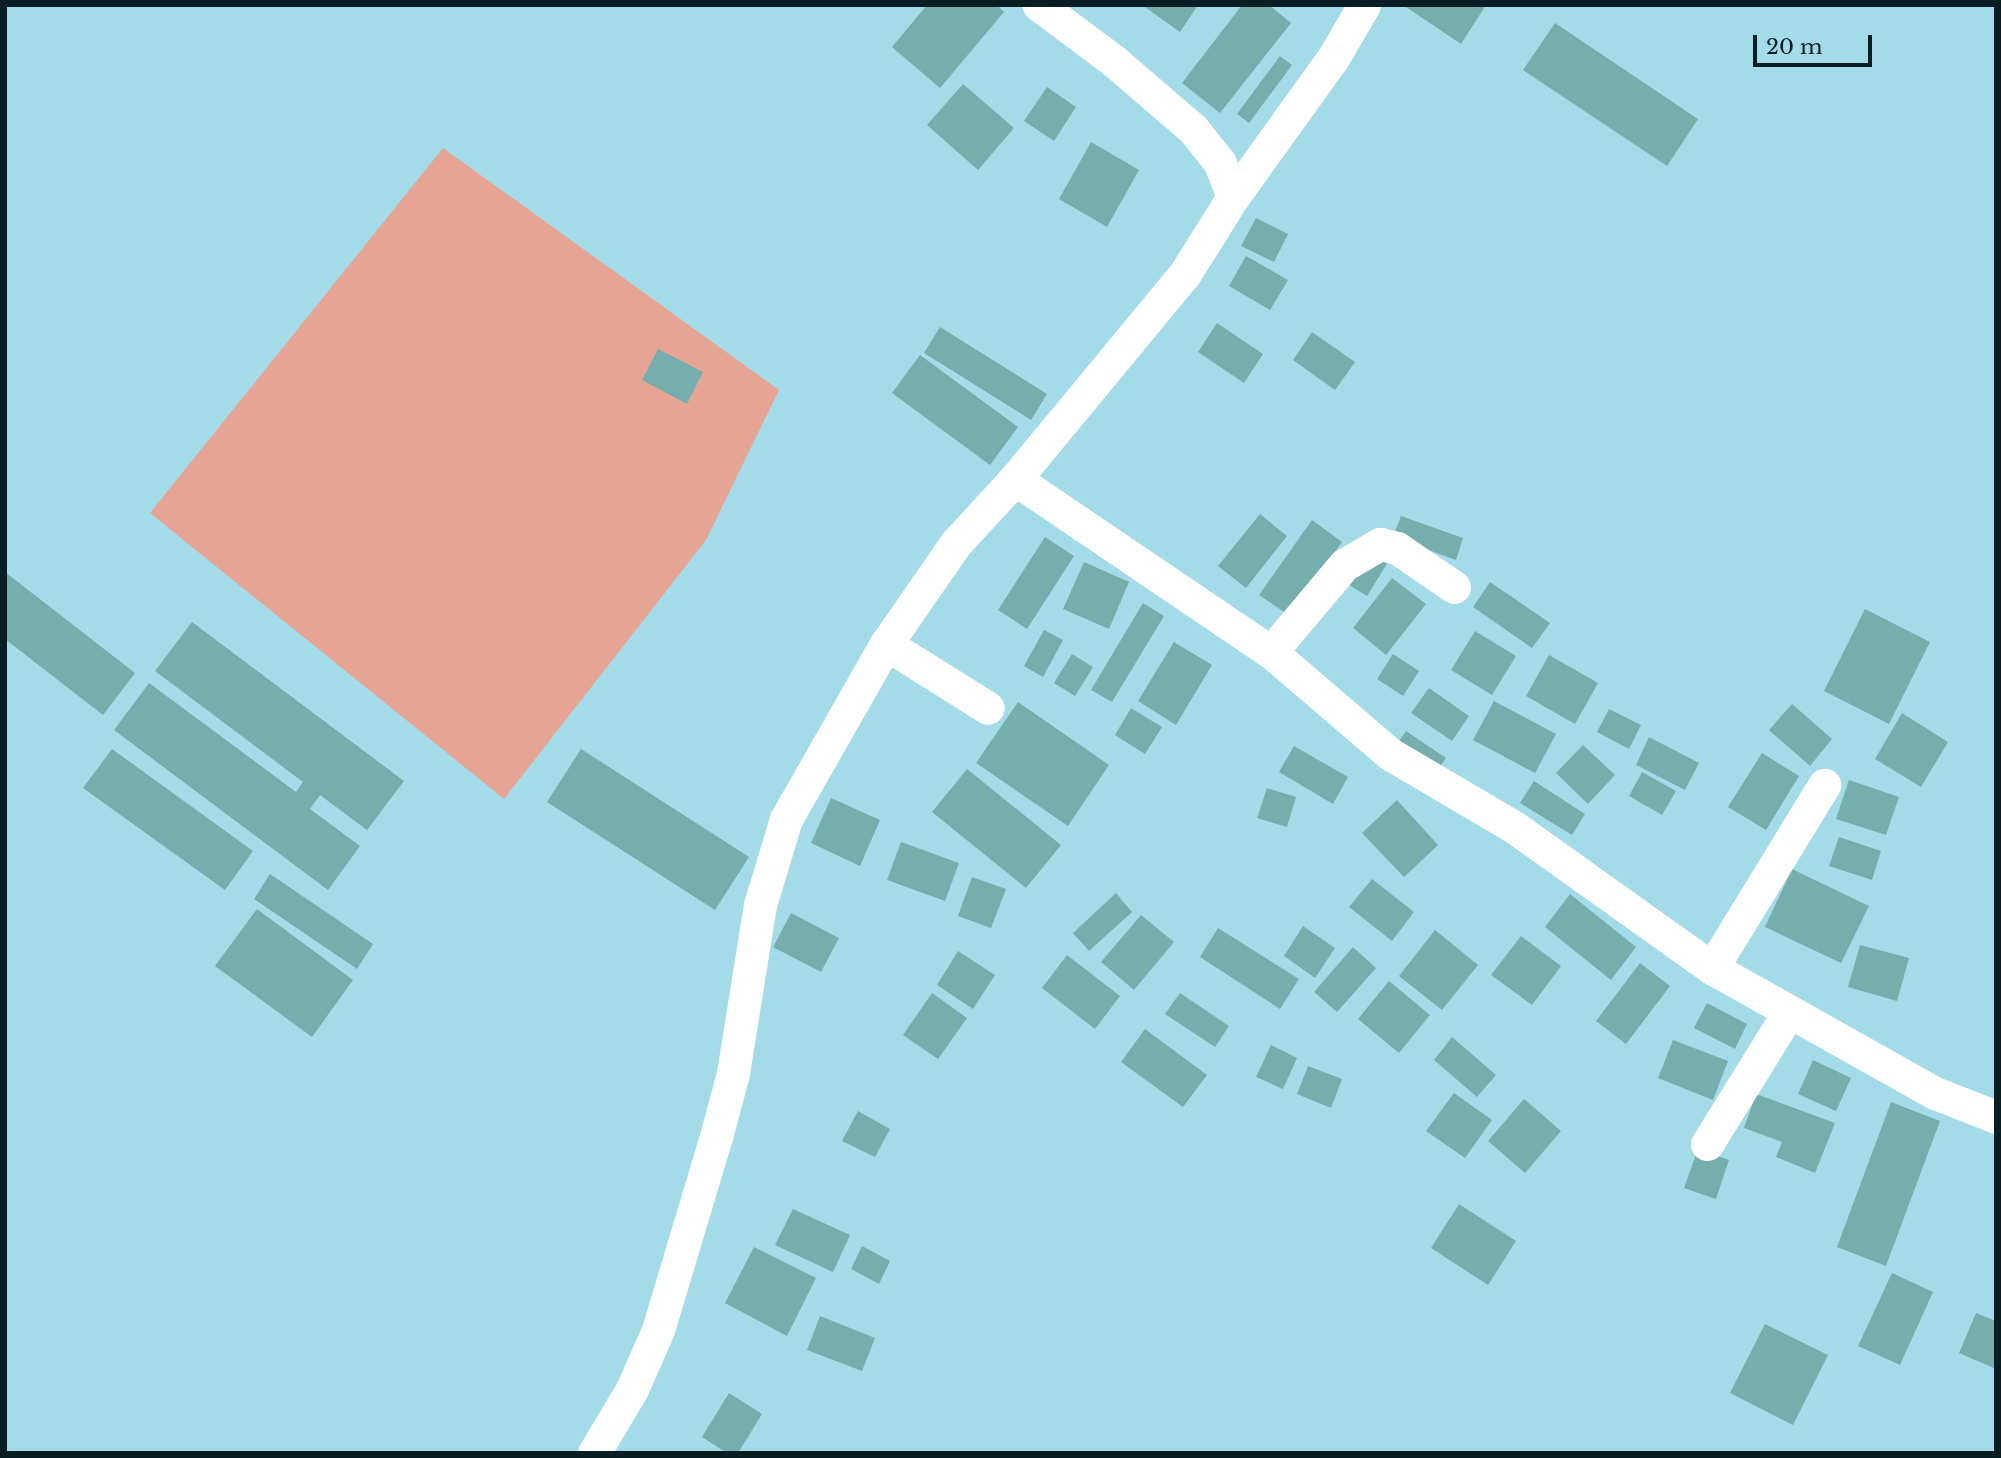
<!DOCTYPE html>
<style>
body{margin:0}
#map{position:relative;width:2001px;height:1458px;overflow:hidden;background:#a4dbe9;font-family:"Libre Baskerville",serif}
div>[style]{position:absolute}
.green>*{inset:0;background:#e5a494}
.building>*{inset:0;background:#75aead}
.street>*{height:33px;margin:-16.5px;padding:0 16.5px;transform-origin:16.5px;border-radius:16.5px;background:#fff}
span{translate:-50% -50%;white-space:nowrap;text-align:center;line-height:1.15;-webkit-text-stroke:5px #a4dbe9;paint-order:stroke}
.frame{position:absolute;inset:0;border:7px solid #081e23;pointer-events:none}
.scale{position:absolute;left:1753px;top:35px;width:119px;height:32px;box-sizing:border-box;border:4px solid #081e23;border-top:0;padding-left:9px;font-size:21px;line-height:24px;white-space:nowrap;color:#081e23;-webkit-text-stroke:5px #a4dbe9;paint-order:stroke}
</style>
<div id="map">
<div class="green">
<div style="clip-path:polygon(443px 148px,779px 390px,706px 540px,504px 799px,150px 513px)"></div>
</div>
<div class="building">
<div style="clip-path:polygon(927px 5px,997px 5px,1004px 12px,940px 88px,892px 47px)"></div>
<div style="clip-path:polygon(1142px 5px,1198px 5px,1180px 32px)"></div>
<div style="clip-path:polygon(1242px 5px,1269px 5px,1291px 23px,1220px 113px,1182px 83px)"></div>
<div style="clip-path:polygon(1403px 5px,1486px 5px,1461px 44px)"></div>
<div style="clip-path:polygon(1555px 23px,1698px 119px,1667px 166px,1523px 70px)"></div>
<div style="clip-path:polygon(1280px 56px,1292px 65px,1249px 123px,1237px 114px)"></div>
<div style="clip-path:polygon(963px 84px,1014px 128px,978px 170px,927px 125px)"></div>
<div style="clip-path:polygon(1047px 87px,1076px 107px,1054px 141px,1024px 121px)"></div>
<div style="clip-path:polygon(1091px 142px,1139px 170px,1107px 227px,1059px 199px)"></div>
<div style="clip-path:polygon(1256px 218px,1288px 234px,1274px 262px,1241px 246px)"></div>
<div style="clip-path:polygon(1246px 256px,1288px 280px,1270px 310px,1229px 286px)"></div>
<div style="clip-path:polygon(1217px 323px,1263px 354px,1244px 383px,1198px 352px)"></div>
<div style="clip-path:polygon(940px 327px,1047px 394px,1031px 420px,924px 353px)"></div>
<div style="clip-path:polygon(1312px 332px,1355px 362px,1335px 390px,1293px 360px)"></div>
<div style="clip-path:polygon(658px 349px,703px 372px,687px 404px,642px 380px)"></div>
<div style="clip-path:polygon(920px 355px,1018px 427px,990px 465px,892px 393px)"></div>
<div style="clip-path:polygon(1260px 514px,1287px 536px,1246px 588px,1218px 566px)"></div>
<div style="clip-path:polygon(1401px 516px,1463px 538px,1456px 560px,1393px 537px)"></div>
<div style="clip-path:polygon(1312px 520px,1342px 542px,1290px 616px,1259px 595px)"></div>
<div style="clip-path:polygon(1045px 537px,1074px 556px,1027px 629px,998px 610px)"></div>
<div style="clip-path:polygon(1370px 551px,1388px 562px,1367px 596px,1349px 585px)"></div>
<div style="clip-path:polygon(1084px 562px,1129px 582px,1109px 629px,1063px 609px)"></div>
<div style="clip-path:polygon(5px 572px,135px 673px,103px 715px,5px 639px)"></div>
<div style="clip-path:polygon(1392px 578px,1426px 604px,1386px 655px,1353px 628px)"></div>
<div style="clip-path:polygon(1490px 582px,1550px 623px,1532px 648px,1473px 607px)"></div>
<div style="clip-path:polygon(1143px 603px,1164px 616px,1112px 702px,1091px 690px)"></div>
<div style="clip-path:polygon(1865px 609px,1930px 642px,1889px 724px,1824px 691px)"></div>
<div style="clip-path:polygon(192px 622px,404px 781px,367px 830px,320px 795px,310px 809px,360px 846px,328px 890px,114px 730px,149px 683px,296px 792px,303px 782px,155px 671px)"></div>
<div style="clip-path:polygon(1044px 630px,1063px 640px,1043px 677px,1024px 666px)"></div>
<div style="clip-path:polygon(1475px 631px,1516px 656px,1492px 695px,1451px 670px)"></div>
<div style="clip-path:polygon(1174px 642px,1212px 665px,1176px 725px,1138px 701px)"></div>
<div style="clip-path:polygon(1072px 654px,1093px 667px,1075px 696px,1054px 683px)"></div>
<div style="clip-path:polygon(1393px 654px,1419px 671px,1403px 696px,1377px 679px)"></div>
<div style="clip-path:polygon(1549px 655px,1598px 683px,1575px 724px,1526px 696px)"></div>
<div style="clip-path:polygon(1429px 688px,1469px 716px,1452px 741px,1411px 713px)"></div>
<div style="clip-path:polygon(1494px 701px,1556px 734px,1535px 773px,1473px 740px)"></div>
<div style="clip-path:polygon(1018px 702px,1109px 765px,1068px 826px,976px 763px)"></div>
<div style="clip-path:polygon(1792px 704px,1832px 739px,1810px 766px,1769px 730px)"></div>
<div style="clip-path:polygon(1131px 708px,1162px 727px,1145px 754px,1115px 735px)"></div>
<div style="clip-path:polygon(1609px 709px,1641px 725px,1629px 749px,1597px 732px)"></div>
<div style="clip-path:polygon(1902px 713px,1948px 742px,1921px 787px,1875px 759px)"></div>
<div style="clip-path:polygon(1406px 731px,1446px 758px,1432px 778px,1393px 750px)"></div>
<div style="clip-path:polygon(1649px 737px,1699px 763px,1685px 790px,1636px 765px)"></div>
<div style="clip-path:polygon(1583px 745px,1615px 775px,1588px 804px,1556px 773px)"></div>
<div style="clip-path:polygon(1294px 746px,1348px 777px,1333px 804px,1279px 772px)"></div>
<div style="clip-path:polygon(112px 749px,253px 851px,225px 890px,83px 788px)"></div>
<div style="clip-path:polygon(581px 749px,749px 857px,715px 910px,547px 802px)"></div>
<div style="clip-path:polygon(1762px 753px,1799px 776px,1766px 830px,1728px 807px)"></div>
<div style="clip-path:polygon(967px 769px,1061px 845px,1026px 888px,932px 812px)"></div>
<div style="clip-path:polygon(1642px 772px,1676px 791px,1662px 815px,1629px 796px)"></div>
<div style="clip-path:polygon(1849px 780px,1899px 797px,1886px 835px,1836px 819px)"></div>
<div style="clip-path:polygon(1534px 781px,1585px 814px,1572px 835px,1520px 803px)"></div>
<div style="clip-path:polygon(1267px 788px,1296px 797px,1287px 827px,1257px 818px)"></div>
<div style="clip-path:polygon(831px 798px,880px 820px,860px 866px,811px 843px)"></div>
<div style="clip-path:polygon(1397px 800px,1438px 845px,1404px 877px,1362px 833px)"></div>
<div style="clip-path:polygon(1839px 837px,1881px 851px,1872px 880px,1829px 866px)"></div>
<div style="clip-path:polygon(901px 842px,959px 863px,945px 901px,887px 880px)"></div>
<div style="clip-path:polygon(1792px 869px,1869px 906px,1841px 963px,1765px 927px)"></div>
<div style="clip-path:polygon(270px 874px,373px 944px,357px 969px,254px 899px)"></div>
<div style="clip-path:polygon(972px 877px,1006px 889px,991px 928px,958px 916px)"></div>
<div style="clip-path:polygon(1372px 879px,1414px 912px,1392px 941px,1349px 907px)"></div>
<div style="clip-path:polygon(1116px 893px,1132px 912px,1089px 951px,1073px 933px)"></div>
<div style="clip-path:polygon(1570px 894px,1636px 947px,1611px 980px,1545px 927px)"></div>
<div style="clip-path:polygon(257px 909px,353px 980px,312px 1037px,215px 966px)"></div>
<div style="clip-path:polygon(791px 913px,839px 938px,821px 972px,773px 947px)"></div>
<div style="clip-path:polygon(1141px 915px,1174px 942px,1134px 990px,1101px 962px)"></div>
<div style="clip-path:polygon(1303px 926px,1335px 948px,1315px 978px,1284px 956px)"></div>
<div style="clip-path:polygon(1218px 928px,1299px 979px,1280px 1009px,1200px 957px)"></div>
<div style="clip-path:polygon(1435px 930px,1478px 965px,1442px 1010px,1399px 976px)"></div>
<div style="clip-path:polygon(1521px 936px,1561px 966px,1532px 1005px,1491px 975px)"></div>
<div style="clip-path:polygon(1860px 945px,1909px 958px,1897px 1001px,1848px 987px)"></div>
<div style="clip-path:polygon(1353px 947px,1376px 968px,1337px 1012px,1314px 992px)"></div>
<div style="clip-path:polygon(958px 951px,995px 975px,973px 1009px,937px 985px)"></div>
<div style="clip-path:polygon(1067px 955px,1120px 996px,1095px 1029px,1042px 988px)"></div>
<div style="clip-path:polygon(1640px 963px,1670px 986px,1626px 1044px,1596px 1021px)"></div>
<div style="clip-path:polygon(1389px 981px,1430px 1015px,1399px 1053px,1358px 1019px)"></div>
<div style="clip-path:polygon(932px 993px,967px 1018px,938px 1059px,903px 1035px)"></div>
<div style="clip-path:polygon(1180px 993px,1229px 1026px,1215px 1047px,1165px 1014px)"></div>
<div style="clip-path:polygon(1707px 1003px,1747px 1024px,1735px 1049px,1694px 1028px)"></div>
<div style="clip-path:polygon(1145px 1029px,1207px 1075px,1183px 1107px,1121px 1062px)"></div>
<div style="clip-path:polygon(1452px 1037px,1496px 1075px,1477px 1097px,1434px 1060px)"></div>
<div style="clip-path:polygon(1673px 1040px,1728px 1061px,1713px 1100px,1658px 1078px)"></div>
<div style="clip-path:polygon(1271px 1045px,1297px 1058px,1283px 1089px,1256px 1077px)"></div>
<div style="clip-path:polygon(1813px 1060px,1851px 1078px,1836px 1111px,1798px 1094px)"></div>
<div style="clip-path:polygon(1308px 1066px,1342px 1079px,1331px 1108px,1297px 1094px)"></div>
<div style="clip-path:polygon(1454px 1093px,1492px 1120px,1465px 1158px,1426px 1131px)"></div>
<div style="clip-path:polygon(1756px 1094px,1835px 1123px,1815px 1173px,1776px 1157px,1782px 1142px,1744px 1128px)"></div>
<div style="clip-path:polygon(1524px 1099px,1561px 1131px,1525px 1173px,1488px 1141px)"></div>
<div style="clip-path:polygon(1891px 1102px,1940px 1121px,1886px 1266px,1837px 1247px)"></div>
<div style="clip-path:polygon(858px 1111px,890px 1129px,875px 1157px,842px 1141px)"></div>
<div style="clip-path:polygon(1698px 1149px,1729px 1160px,1716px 1199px,1684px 1188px)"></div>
<div style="clip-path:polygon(1459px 1204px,1516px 1241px,1488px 1285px,1431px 1248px)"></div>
<div style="clip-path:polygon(793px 1209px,850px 1235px,833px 1272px,775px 1245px)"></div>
<div style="clip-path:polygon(862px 1246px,890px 1261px,879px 1284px,851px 1269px)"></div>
<div style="clip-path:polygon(754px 1247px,816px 1278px,787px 1336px,725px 1303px)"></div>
<div style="clip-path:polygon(1892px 1273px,1933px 1292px,1900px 1365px,1858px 1346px)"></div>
<div style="clip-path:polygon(1976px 1313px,1996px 1321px,1996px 1369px,1959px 1353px)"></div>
<div style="clip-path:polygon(820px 1316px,875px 1338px,862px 1371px,807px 1350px)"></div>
<div style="clip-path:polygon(1765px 1324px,1828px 1355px,1793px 1425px,1730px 1393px)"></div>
<div style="clip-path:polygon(729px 1393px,762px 1414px,738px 1453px,727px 1453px,702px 1437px)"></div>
</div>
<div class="street">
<div style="left:1233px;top:197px;width:171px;rotate:-54.3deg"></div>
<div style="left:1333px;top:58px;width:61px;rotate:-59.7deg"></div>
<div style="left:1015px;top:479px;width:309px;rotate:34.1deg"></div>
<div style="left:1271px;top:652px;width:157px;rotate:40.6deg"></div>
<div style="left:1390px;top:754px;width:144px;rotate:30.5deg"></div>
<div style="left:1514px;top:827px;width:243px;rotate:35.5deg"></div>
<div style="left:1712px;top:968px;width:256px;rotate:29.3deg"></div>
<div style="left:1935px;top:1093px;width:66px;rotate:21.5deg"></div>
<div style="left:886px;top:644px;width:120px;rotate:32.1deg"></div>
<div style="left:1271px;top:652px;width:114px;rotate:-50deg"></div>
<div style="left:1344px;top:565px;width:42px;rotate:-30.3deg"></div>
<div style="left:1380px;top:544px;width:17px;rotate:13deg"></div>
<div style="left:1397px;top:548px;width:69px;rotate:34.4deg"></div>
<div style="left:1712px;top:968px;width:215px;rotate:-58.5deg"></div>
<div style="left:1707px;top:1144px;width:155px;rotate:-58.2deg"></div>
<div style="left:594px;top:1453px;width:74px;rotate:-59.3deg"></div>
<div style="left:632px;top:1389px;width:64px;rotate:-66.2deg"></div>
<div style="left:658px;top:1330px;width:202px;rotate:-73.3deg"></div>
<div style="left:716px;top:1137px;width:66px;rotate:-75.1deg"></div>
<div style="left:733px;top:1073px;width:170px;rotate:-80.9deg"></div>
<div style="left:760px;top:905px;width:90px;rotate:-73.2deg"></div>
<div style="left:786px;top:819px;width:202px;rotate:-60.3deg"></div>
<div style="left:886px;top:644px;width:123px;rotate:-55.3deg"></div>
<div style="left:956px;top:543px;width:87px;rotate:-47.3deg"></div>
<div style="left:1015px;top:479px;width:265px;rotate:-50.4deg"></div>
<div style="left:1184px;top:275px;width:92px;rotate:-57.9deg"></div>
<div style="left:1233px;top:197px;width:36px;rotate:-111deg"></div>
<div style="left:1220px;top:163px;width:43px;rotate:-128.5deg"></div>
<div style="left:1193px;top:129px;width:104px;rotate:-139.3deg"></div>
<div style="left:1114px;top:61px;width:94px;rotate:-143.3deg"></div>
</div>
<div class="frame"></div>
<div class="scale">20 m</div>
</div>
